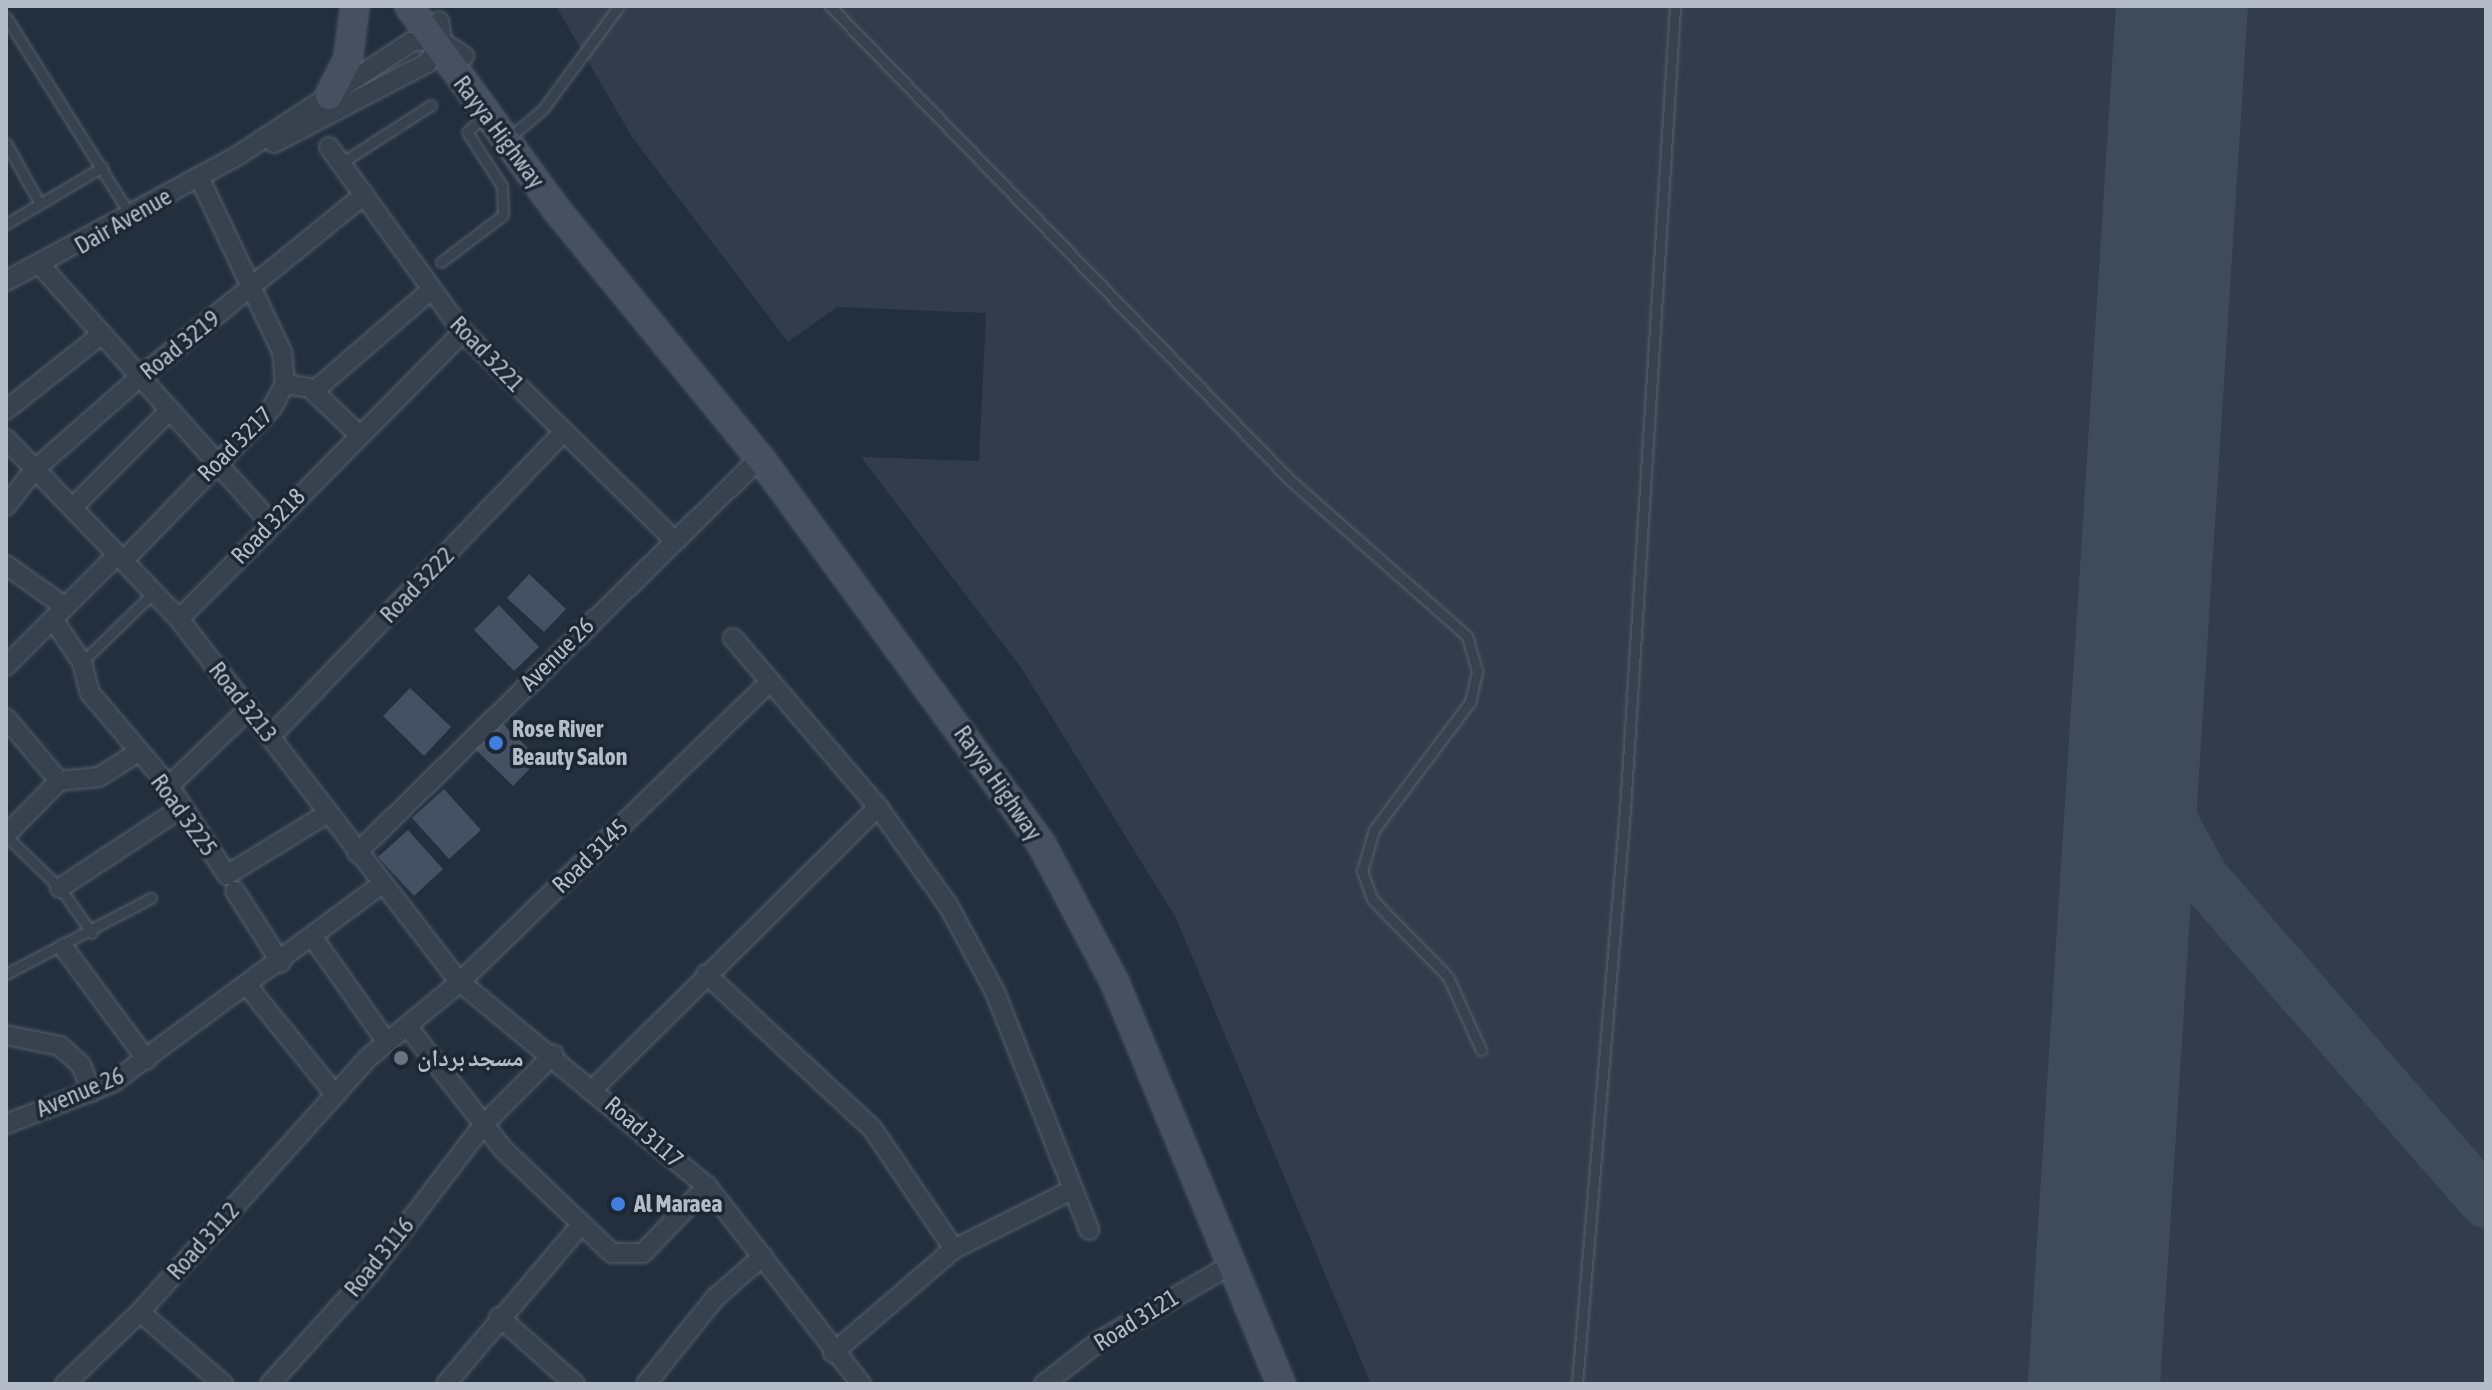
<!DOCTYPE html>
<meta charset="utf-8">
<style>
body{margin:0}
#map{position:relative;width:2492px;height:1390px;overflow:hidden;background:#242f3e;font-family:"Asap Condensed","Noto Naskh Arabic",sans-serif}
div>[style]{position:absolute}
.airport>*{inset:0;background:#323c4b}
.taxiway>*{height:52px;margin:-26px;padding:0 26px;transform-origin:26px;border-radius:26px;background:#3f4a5a}
.runway>*{height:132px;margin:-66px;padding:0 66px;transform-origin:66px;border-radius:66px;background:#3f4a5a}
.building>*{inset:0;background:#455162}
.roads{filter:drop-shadow(0 0 2px #565f6c) drop-shadow(0 0 2px #565f6c)}
.lane>*{height:9px;margin:-4.5px;padding:0 4.5px;transform-origin:4.5px;border-radius:4.5px;background:#38414e}
.street>*{height:18px;margin:-9px;padding:0 9px;transform-origin:9px;border-radius:9px;background:#38414e}
.secondary>*{height:26px;margin:-13px;padding:0 13px;transform-origin:13px;border-radius:13px;background:#465061}
.dots>*{width:22px;height:22px;translate:-50% -50%;box-sizing:border-box;border:4px solid #1d2633;border-radius:50%}
span{translate:-50% -50%;white-space:nowrap;text-align:center;line-height:1.15;-webkit-text-stroke:7px #1d2633;paint-order:stroke}
.street-label{font-size:24px;color:#b4bcc9}
.poi-label{font-size:24px;color:#b4bcc9;font-weight:700}
.left{translate:0 -50%;text-align:left}
.frame{position:absolute;inset:0;border:8px solid #b4bcc9;pointer-events:none}
</style>
<div id="map">
<div class="airport">
<div style="clip-path:polygon(556px 6px,2486px 6px,2486px 1384px,1371px 1384px,1176px 918px,1022px 669px,861px 457px,979px 461px,986px 313px,837px 307px,788px 342px,632px 137px)"></div>
</div>
<div class="taxiway">
<div style="left:2138px;top:699px;width:100px;rotate:77.9deg"></div>
<div style="left:2159px;top:797px;width:92px;rotate:61.5deg"></div>
<div style="left:2203px;top:878px;width:430px;rotate:48.9deg"></div>
</div>
<div class="runway">
<div style="left:2094px;top:1384px;width:1381px;rotate:-86.35deg"></div>
</div>
<div class="building">
<div style="clip-path:polygon(529px 574px,566px 609px,544px 632px,507px 598px)"></div>
<div style="clip-path:polygon(499px 605px,539px 647px,514px 671px,474px 630px)"></div>
<div style="clip-path:polygon(410px 688px,451px 727px,424px 756px,383px 716px)"></div>
<div style="clip-path:polygon(500px 721px,539px 759px,513px 786px,474px 748px)"></div>
<div style="clip-path:polygon(444px 789px,481px 830px,449px 859px,412px 818px)"></div>
<div style="clip-path:polygon(408px 830px,443px 869px,414px 896px,378px 857px)"></div>
</div>
<div class="roads">
<div class="lane">
<div style="left:830px;top:6px;width:661px;rotate:45.86deg"></div>
<div style="left:1290px;top:480px;width:236px;rotate:41.4deg"></div>
<div style="left:1467px;top:636px;width:37px;rotate:74deg"></div>
<div style="left:1477px;top:672px;width:31px;rotate:103deg"></div>
<div style="left:1470px;top:702px;width:160px;rotate:126.9deg"></div>
<div style="left:1374px;top:830px;width:43px;rotate:106.3deg"></div>
<div style="left:1362px;top:871px;width:30px;rotate:70deg"></div>
<div style="left:1372px;top:899px;width:109px;rotate:45.7deg"></div>
<div style="left:1448px;top:977px;width:80px;rotate:65.7deg"></div>
<div style="left:6px;top:17px;width:234px;rotate:57.9deg"></div>
<div style="left:517px;top:131px;width:34px;rotate:-40deg"></div>
<div style="left:543px;top:109px;width:128px;rotate:-53.6deg"></div>
<div style="left:6px;top:143px;width:70px;rotate:60.9deg"></div>
<div style="left:341px;top:163px;width:107px;rotate:-32.8deg"></div>
<div style="left:6px;top:224px;width:112px;rotate:-30.7deg"></div>
<div style="left:441px;top:262px;width:78px;rotate:-37.2deg"></div>
<div style="left:503px;top:215px;width:29px;rotate:-92deg"></div>
<div style="left:502px;top:186px;width:64px;rotate:-122.9deg"></div>
<div style="left:467px;top:132px;width:25px;rotate:-43deg"></div>
<div style="left:82px;top:662px;width:102px;rotate:-44.2deg"></div>
<div style="left:6px;top:836px;width:75px;rotate:43.9deg"></div>
<div style="left:60px;top:888px;width:55px;rotate:54.6deg"></div>
<div style="left:6px;top:974px;width:164px;rotate:-27.7deg"></div>
<div style="left:1577px;top:1384px;width:576px;rotate:-85.22deg"></div>
<div style="left:1625px;top:810px;width:806px;rotate:-86.44deg"></div>
</div>
<div class="street">
<div style="left:274px;top:143px;width:173px;rotate:-27.6deg"></div>
<div style="left:427px;top:63px;width:26px;rotate:-54deg"></div>
<div style="left:442px;top:42px;width:21px;rotate:-98deg"></div>
<div style="left:329px;top:147px;width:228px;rotate:54.1deg"></div>
<div style="left:463px;top:332px;width:295px;rotate:44.6deg"></div>
<div style="left:42px;top:267px;width:342px;rotate:48.2deg"></div>
<div style="left:6px;top:281px;width:263px;rotate:-28.4deg"></div>
<div style="left:237px;top:156px;width:208px;rotate:-33.2deg"></div>
<div style="left:411px;top:42px;width:26px;rotate:-7deg"></div>
<div style="left:437px;top:39px;width:32px;rotate:32deg"></div>
<div style="left:285px;top:384px;width:25px;rotate:9deg"></div>
<div style="left:310px;top:388px;width:68px;rotate:43.8deg"></div>
<div style="left:314px;top:391px;width:153px;rotate:-40.8deg"></div>
<div style="left:6px;top:410px;width:122px;rotate:-38.4deg"></div>
<div style="left:6px;top:439px;width:250px;rotate:46.1deg"></div>
<div style="left:179px;top:619px;width:459px;rotate:52.3deg"></div>
<div style="left:460px;top:982px;width:320px;rotate:39.6deg"></div>
<div style="left:707px;top:1186px;width:251px;rotate:52.1deg"></div>
<div style="left:6px;top:506px;width:46px;rotate:-52.1deg"></div>
<div style="left:34px;top:470px;width:141px;rotate:-41.3deg"></div>
<div style="left:140px;top:377px;width:289px;rotate:-39.1deg"></div>
<div style="left:73px;top:507px;width:137px;rotate:-45deg"></div>
<div style="left:124px;top:560px;width:212px;rotate:-45.8deg"></div>
<div style="left:272px;top:408px;width:27px;rotate:-62deg"></div>
<div style="left:285px;top:384px;width:32px;rotate:-95deg"></div>
<div style="left:282px;top:352px;width:194px;rotate:-115.4deg"></div>
<div style="left:6px;top:565px;width:72px;rotate:35.4deg"></div>
<div style="left:179px;top:619px;width:404px;rotate:-45.3deg"></div>
<div style="left:54px;top:621px;width:50px;rotate:55.7deg"></div>
<div style="left:82px;top:662px;width:32px;rotate:76deg"></div>
<div style="left:90px;top:693px;width:122px;rotate:49.7deg"></div>
<div style="left:169px;top:786px;width:106px;rotate:56.9deg"></div>
<div style="left:227px;top:875px;width:115px;rotate:-31.5deg"></div>
<div style="left:733px;top:638px;width:223px;rotate:49.4deg"></div>
<div style="left:878px;top:807px;width:120px;rotate:54.5deg"></div>
<div style="left:948px;top:905px;width:99px;rotate:61.6deg"></div>
<div style="left:995px;top:992px;width:256px;rotate:68.4deg"></div>
<div style="left:6px;top:666px;width:158px;rotate:-45deg"></div>
<div style="left:6px;top:718px;width:82px;rotate:49.9deg"></div>
<div style="left:271px;top:736px;width:421px;rotate:-46.1deg"></div>
<div style="left:169px;top:786px;width:111px;rotate:-43.9deg"></div>
<div style="left:6px;top:835px;width:76px;rotate:-45.5deg"></div>
<div style="left:59px;top:781px;width:40px;rotate:-5.7deg"></div>
<div style="left:99px;top:777px;width:45px;rotate:-32.3deg"></div>
<div style="left:357px;top:853px;width:564px;rotate:-44.43deg"></div>
<div style="left:60px;top:888px;width:147px;rotate:-33.4deg"></div>
<div style="left:235px;top:891px;width:85px;rotate:57.4deg"></div>
<div style="left:314px;top:939px;width:125px;rotate:54.8deg"></div>
<div style="left:64px;top:948px;width:139px;rotate:53.5deg"></div>
<div style="left:706px;top:974px;width:226px;rotate:42.9deg"></div>
<div style="left:872px;top:1128px;width:146px;rotate:55.9deg"></div>
<div style="left:249px;top:988px;width:135px;rotate:51deg"></div>
<div style="left:408px;top:1027px;width:155px;rotate:52.1deg"></div>
<div style="left:503px;top:1149px;width:151px;rotate:43.7deg"></div>
<div style="left:612px;top:1253px;width:31px"></div>
<div style="left:643px;top:1253px;width:93px;rotate:-46.3deg"></div>
<div style="left:6px;top:1035px;width:55px;rotate:11.5deg"></div>
<div style="left:60px;top:1046px;width:28px;rotate:42deg"></div>
<div style="left:81px;top:1065px;width:29px;rotate:68deg"></div>
<div style="left:594px;top:1088px;width:400px;rotate:-44.7deg"></div>
<div style="left:6px;top:1124px;width:114px;rotate:-21.1deg"></div>
<div style="left:112px;top:1083px;width:335px;rotate:-36.4deg"></div>
<div style="left:140px;top:1312px;width:110px;rotate:40.9deg"></div>
<div style="left:499px;top:1317px;width:101px;rotate:41.4deg"></div>
<div style="left:833px;top:1353px;width:160px;rotate:-40.7deg"></div>
<div style="left:954px;top:1249px;width:132px;rotate:-26.6deg"></div>
<div style="left:65px;top:1384px;width:104px;rotate:-43.8deg"></div>
<div style="left:140px;top:1312px;width:343px;rotate:-48.1deg"></div>
<div style="left:369px;top:1057px;width:118px;rotate:-39.5deg"></div>
<div style="left:460px;top:982px;width:431px;rotate:-44.1deg"></div>
<div style="left:270px;top:1384px;width:149px;rotate:-48deg"></div>
<div style="left:370px;top:1273px;width:186px;rotate:-52.6deg"></div>
<div style="left:483px;top:1125px;width:100px;rotate:-45deg"></div>
<div style="left:446px;top:1384px;width:206px;rotate:-49.7deg"></div>
<div style="left:646px;top:1384px;width:112px;rotate:-51.2deg"></div>
<div style="left:716px;top:1297px;width:62px;rotate:-41.1deg"></div>
<div style="left:1044px;top:1384px;width:72px;rotate:-37.7deg"></div>
<div style="left:1101px;top:1340px;width:151px;rotate:-30.1deg"></div>
</div>
<div class="secondary">
<div style="left:409px;top:6px;width:251px;rotate:54.1deg"></div>
<div style="left:556px;top:209px;width:322px;rotate:50.7deg"></div>
<div style="left:760px;top:458px;width:479px;rotate:53.9deg"></div>
<div style="left:1042px;top:845px;width:156px;rotate:62.1deg"></div>
<div style="left:1115px;top:983px;width:434px;rotate:67.5deg"></div>
<div style="left:329px;top:96px;width:42px;rotate:-62.8deg"></div>
<div style="left:348px;top:59px;width:53px;rotate:-82.5deg"></div>
</div>
</div>
<div class="dots">
<div style="left:496px;top:743px;background:#3f7fe0"></div>
<div style="left:401px;top:1058px;background:#6b7280"></div>
<div style="left:618px;top:1204px;background:#3f7fe0"></div>
</div>
<div class="street-label">
<span style="left:499px;top:132px;rotate:53deg">Rayya Highway</span>
<span style="left:123px;top:221px;rotate:-30deg">Dair Avenue</span>
<span style="left:180px;top:345px;rotate:-39deg">Road 3219</span>
<span style="left:487px;top:354px;rotate:46deg">Road 3221</span>
<span style="left:235px;top:444px;rotate:-45deg">Road 3217</span>
<span style="left:268px;top:526px;rotate:-46deg">Road 3218</span>
<span style="left:417px;top:585px;rotate:-46deg">Road 3222</span>
<span style="left:557px;top:654px;rotate:-45deg">Avenue 26</span>
<span style="left:243px;top:702px;rotate:52deg">Road 3213</span>
<span style="left:998px;top:783px;rotate:55deg">Rayya Highway</span>
<span style="left:184px;top:815px;rotate:54deg">Road 3225</span>
<span style="left:590px;top:856px;rotate:-44deg">Road 3145</span>
<span style="left:80px;top:1092px;rotate:-23deg">Avenue 26</span>
<span style="left:644px;top:1132px;rotate:41deg">Road 3117</span>
<span style="left:203px;top:1241px;rotate:-48deg">Road 3112</span>
<span style="left:379px;top:1257px;rotate:-51deg">Road 3116</span>
<span style="left:1136px;top:1320px;rotate:-32deg">Road 3121</span>
</div>
<div class="poi-label">
<span class="left" style="left:512px;top:743px">Rose River<br>Beauty Salon</span>
<span class="left" style="left:417px;top:1058px">مسجد بردان</span>
<span class="left" style="left:634px;top:1204px">Al Maraea</span>
</div>
<div class="frame"></div>
</div>
